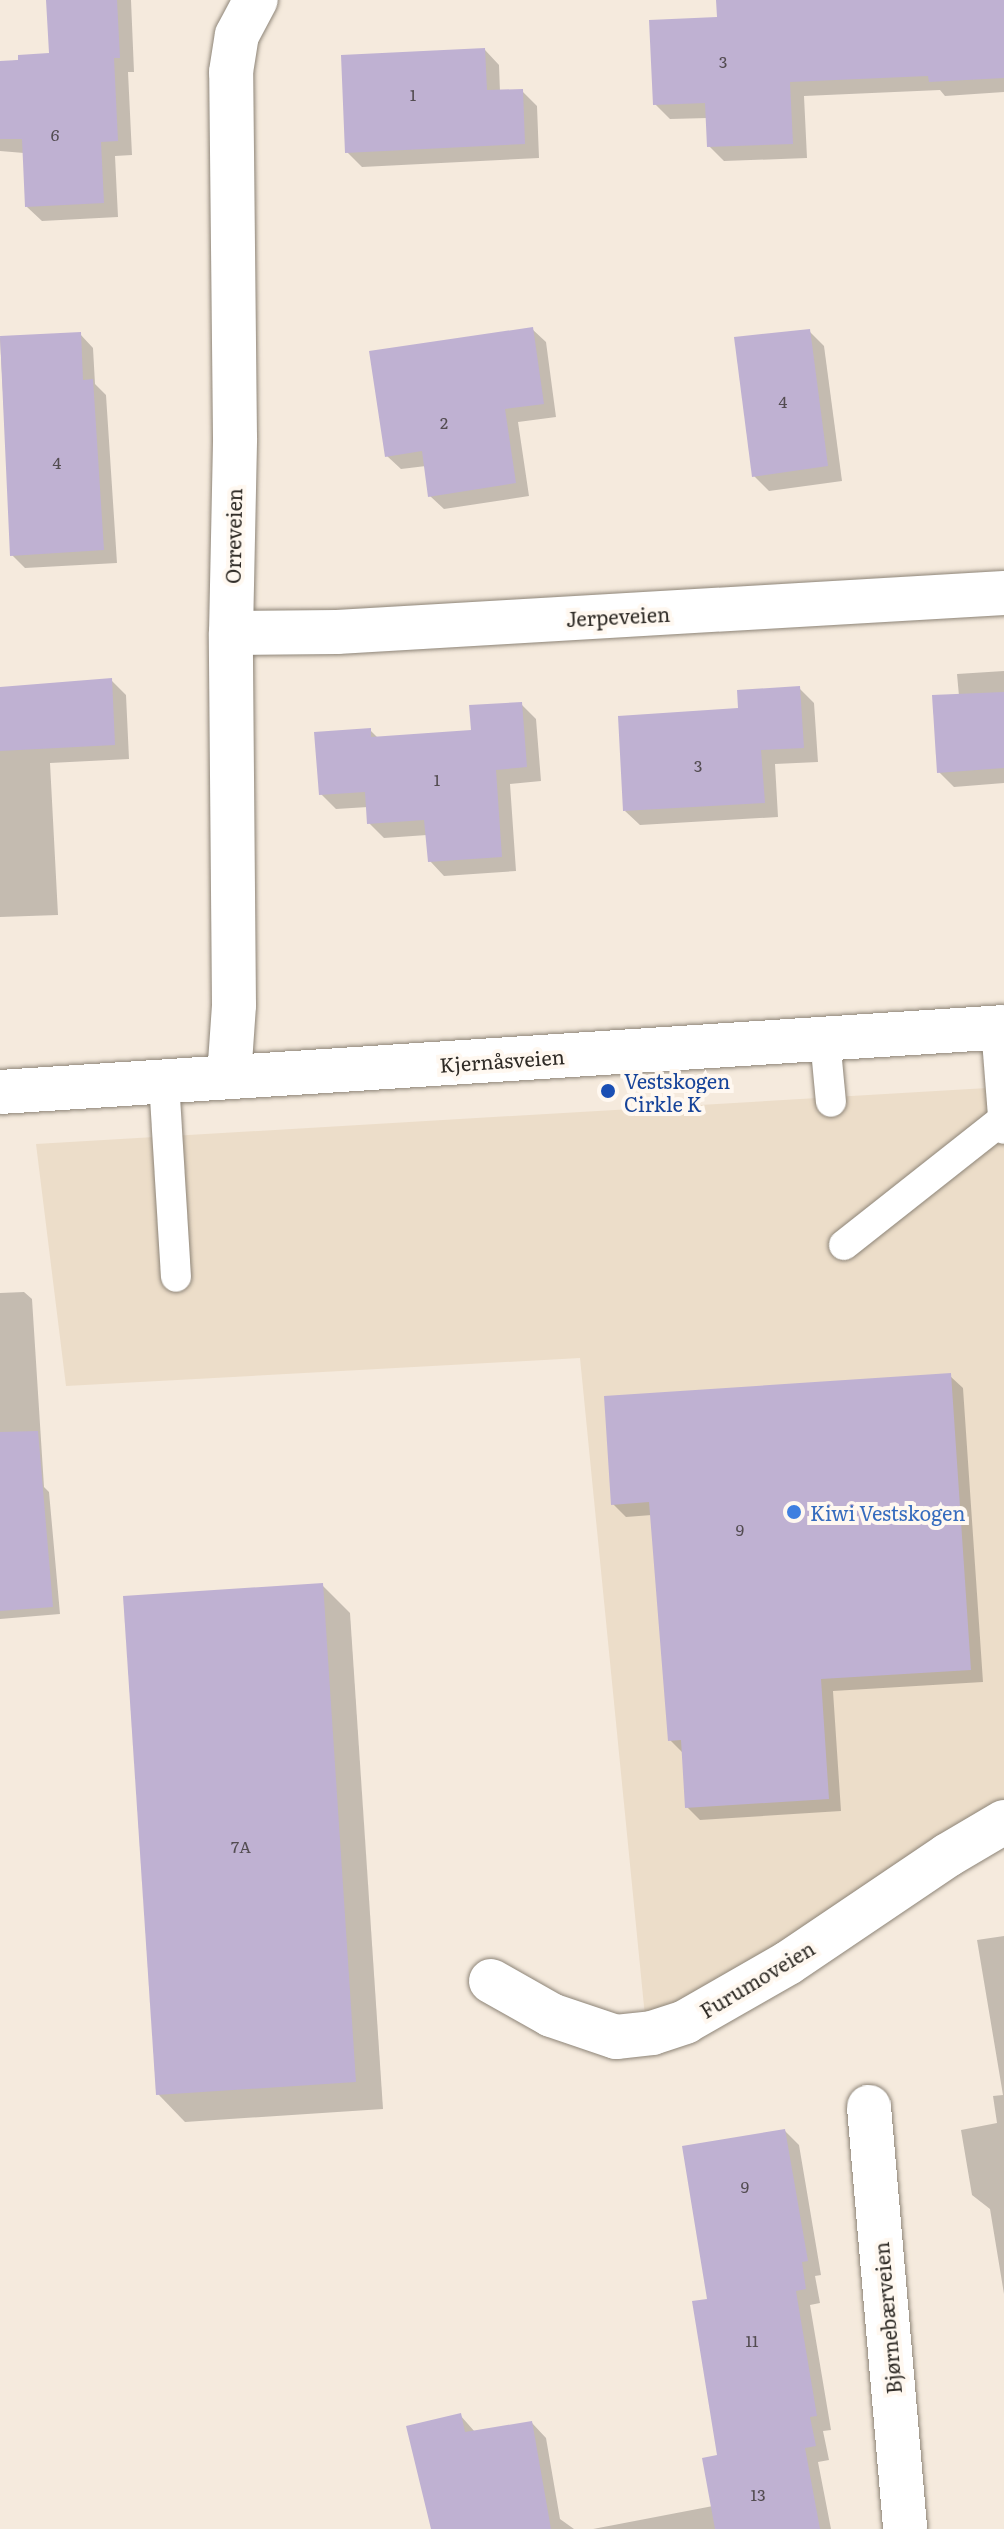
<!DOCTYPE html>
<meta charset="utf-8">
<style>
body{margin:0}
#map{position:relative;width:1004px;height:2529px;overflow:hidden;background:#f5eadd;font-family:Literata,serif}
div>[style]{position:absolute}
.built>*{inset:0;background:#ecddc9}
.shadow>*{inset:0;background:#0003}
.building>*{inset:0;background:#bfb1d2}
.roads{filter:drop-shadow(0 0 2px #8d8477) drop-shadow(0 0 2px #8d8477)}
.lane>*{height:30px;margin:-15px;padding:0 15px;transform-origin:15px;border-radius:15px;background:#fff}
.street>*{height:44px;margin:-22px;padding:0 22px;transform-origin:22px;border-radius:22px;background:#fff}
.secondary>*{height:44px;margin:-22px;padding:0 22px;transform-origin:22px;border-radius:22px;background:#fff}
.dots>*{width:22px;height:22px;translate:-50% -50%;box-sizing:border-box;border:4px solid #fff8f0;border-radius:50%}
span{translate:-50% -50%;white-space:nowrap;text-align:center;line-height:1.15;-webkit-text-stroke:8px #fff8f0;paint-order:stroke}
.number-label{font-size:16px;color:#534c51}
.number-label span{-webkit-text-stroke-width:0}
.street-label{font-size:20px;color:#2f2b26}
.transit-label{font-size:20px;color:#164399}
.left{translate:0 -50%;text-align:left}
.shop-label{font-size:20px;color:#366cbe}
</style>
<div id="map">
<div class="built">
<div style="clip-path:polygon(1004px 1087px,1004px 1843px,649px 2057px,580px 1358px,66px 1386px,36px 1144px)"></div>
</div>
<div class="shadow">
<div style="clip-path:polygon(48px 0,131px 0,134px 72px,128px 72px,132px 155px,115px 156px,118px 217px,42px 221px,27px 207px,24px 153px,0 151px,0 63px,51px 55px)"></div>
<div style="clip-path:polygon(718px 0,1004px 0,1004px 92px,945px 96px,940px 90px,804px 96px,807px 158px,724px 161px,709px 146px,708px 118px,670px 119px,655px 104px,719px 19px)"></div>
<div style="clip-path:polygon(485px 50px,499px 65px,500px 92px,522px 91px,537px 106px,539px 158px,362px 167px,347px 152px)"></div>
<div style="clip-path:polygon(532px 329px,546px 342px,556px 417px,518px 422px,529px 496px,444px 509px,430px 496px,426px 466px,401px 469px,387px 456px)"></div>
<div style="clip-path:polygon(809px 331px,824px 346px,842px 481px,769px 491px,754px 476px)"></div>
<div style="clip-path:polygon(80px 334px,93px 348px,95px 384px,106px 395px,117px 563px,25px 568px,12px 555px,0 338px)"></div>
<div style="clip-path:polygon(1004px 671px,1004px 783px,954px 787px,939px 772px,959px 696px,957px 674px)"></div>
<div style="clip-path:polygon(111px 680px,126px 695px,129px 759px,50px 763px,58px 915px,0 917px,0 689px)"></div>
<div style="clip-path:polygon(799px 688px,814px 703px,818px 762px,775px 764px,778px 817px,640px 825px,625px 811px,740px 710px)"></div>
<div style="clip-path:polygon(521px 704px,536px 719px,541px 781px,510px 784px,516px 871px,444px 876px,430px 861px,427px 835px,384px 838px,369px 823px,368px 807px,336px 809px,321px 794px,370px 730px,379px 739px,473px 732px)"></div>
<div style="clip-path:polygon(24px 1292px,32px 1299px,44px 1487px,49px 1492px,60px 1614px,0 1619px,0 1293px)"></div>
<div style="clip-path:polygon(950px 1376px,963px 1388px,983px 1682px,833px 1691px,841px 1811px,700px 1820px,687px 1807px,683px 1753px,670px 1740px,652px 1515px,626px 1517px,613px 1504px)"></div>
<div style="clip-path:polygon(322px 1585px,350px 1613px,383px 2109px,185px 2122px,158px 2094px)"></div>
<div style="clip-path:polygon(1004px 1936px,1004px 2294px,990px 2209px,972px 2195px,961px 2130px,997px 2123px,993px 2096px,1003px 2095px,977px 1940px)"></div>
<div style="clip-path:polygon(785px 2131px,799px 2145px,821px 2275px,815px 2276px,820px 2303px,810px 2305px,831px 2430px,823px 2431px,829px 2460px,818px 2462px,831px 2529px,593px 2529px,713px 2506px,719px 2457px,709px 2300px)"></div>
<div style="clip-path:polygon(460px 2415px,475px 2432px,532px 2423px,546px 2438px,560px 2519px,574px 2529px,433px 2529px)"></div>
</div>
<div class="building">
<div style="clip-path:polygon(46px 0,117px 0,120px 58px,114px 58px,118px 141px,101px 142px,104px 203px,25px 207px,22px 139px,0 139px,0 61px,18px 60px,18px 55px,49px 53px)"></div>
<div style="clip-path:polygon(716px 0,1004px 0,1004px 78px,929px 82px,928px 76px,790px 82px,793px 144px,707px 147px,705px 103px,653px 105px,649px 20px,717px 17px)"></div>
<div style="clip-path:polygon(485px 48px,487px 90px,523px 89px,525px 144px,345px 153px,341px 55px)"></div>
<div style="clip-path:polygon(533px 327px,544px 404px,505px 409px,516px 483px,428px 497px,422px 451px,385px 457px,369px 351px)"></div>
<div style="clip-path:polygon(810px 329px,828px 466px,752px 477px,734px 337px)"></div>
<div style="clip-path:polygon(81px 332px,83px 380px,93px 379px,104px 550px,10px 556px,0 336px)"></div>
<div style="clip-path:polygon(112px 678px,115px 745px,0 751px,0 687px)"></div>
<div style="clip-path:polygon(800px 686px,804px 748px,761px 750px,765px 803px,623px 811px,618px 716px,738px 708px,737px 690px)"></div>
<div style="clip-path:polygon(1004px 692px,1004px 768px,937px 773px,932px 695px)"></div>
<div style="clip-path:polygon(522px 702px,527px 767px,496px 770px,502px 857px,428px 862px,424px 820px,367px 824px,365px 792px,319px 795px,314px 732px,371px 728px,371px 737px,471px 730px,469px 705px)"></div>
<div style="clip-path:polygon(951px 1373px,971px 1670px,821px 1679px,829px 1799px,685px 1808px,681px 1740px,668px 1741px,649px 1502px,611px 1505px,604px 1396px)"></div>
<div style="clip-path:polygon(38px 1431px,53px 1607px,0 1611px,0 1432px)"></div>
<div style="clip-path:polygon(323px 1583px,356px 2082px,156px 2095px,123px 1596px)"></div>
<div style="clip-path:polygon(785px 2129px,808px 2261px,802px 2262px,806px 2289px,796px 2291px,817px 2416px,810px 2417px,816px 2446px,805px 2448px,820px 2529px,715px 2529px,702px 2458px,717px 2455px,692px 2301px,707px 2299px,682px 2146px)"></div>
<div style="clip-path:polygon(461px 2413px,465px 2432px,532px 2421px,551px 2529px,431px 2529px,406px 2426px)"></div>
</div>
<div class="roads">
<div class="lane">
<div style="left:996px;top:1027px;width:102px;rotate:85.5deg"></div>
<div style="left:825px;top:1039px;width:63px;rotate:84.6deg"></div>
<div style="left:164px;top:1081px;width:196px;rotate:86.5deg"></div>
<div style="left:844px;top:1245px;width:201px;rotate:-38.3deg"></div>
</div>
<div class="street">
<div style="left:231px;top:633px;width:106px;rotate:-0.5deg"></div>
<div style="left:337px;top:632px;width:668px;rotate:-3.35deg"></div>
<div style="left:229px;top:1077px;width:72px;rotate:-86deg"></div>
<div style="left:234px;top:1005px;width:372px;rotate:-90.5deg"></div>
<div style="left:231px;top:633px;width:195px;rotate:-88.8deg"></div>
<div style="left:235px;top:438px;width:366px;rotate:-90.6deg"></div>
<div style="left:231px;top:72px;width:37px;rotate:-81deg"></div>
<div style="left:237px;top:35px;width:40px;rotate:-62deg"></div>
<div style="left:491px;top:1981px;width:69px;rotate:29.5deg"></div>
<div style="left:551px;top:2015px;width:69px;rotate:18.7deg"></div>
<div style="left:616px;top:2037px;width:36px;rotate:-6deg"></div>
<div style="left:652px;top:2033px;width:35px;rotate:-18deg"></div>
<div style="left:685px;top:2022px;width:119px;rotate:-29.8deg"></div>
<div style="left:788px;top:1963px;width:193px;rotate:-34deg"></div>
<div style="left:948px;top:1855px;width:65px;rotate:-30.5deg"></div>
<div style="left:869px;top:2107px;width:424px;rotate:85.1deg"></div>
</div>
<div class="secondary">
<div style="left:0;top:1092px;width:1006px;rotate:-3.7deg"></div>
</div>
</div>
<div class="dots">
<div style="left:608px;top:1091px;background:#1a4fb4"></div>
<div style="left:794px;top:1512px;background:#3f7fe0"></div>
</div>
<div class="number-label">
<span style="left:723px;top:61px">3</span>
<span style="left:413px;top:94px">1</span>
<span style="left:55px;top:134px">6</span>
<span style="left:783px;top:401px">4</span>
<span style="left:444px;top:422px">2</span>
<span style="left:57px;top:462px">4</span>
<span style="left:698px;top:765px">3</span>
<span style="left:437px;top:779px">1</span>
<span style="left:740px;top:1529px">9</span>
<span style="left:241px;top:1846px">7A</span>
<span style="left:745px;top:2186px">9</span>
<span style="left:752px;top:2340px">11</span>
<span style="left:758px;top:2494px">13</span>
</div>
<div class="street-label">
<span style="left:233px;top:536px;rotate:-89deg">Orreveien</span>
<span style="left:618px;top:616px;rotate:-3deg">Jerpeveien</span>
<span style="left:502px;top:1060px;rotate:-4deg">Kjernåsveien</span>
<span style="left:757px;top:1979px;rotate:-31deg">Furumoveien</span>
<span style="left:887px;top:2318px;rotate:-95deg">Bjørnebærveien</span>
</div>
<div class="transit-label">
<span class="left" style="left:624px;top:1092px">Vestskogen<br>Cirkle K</span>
</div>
<div class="shop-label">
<span class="left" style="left:810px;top:1512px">Kiwi Vestskogen</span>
</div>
</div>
